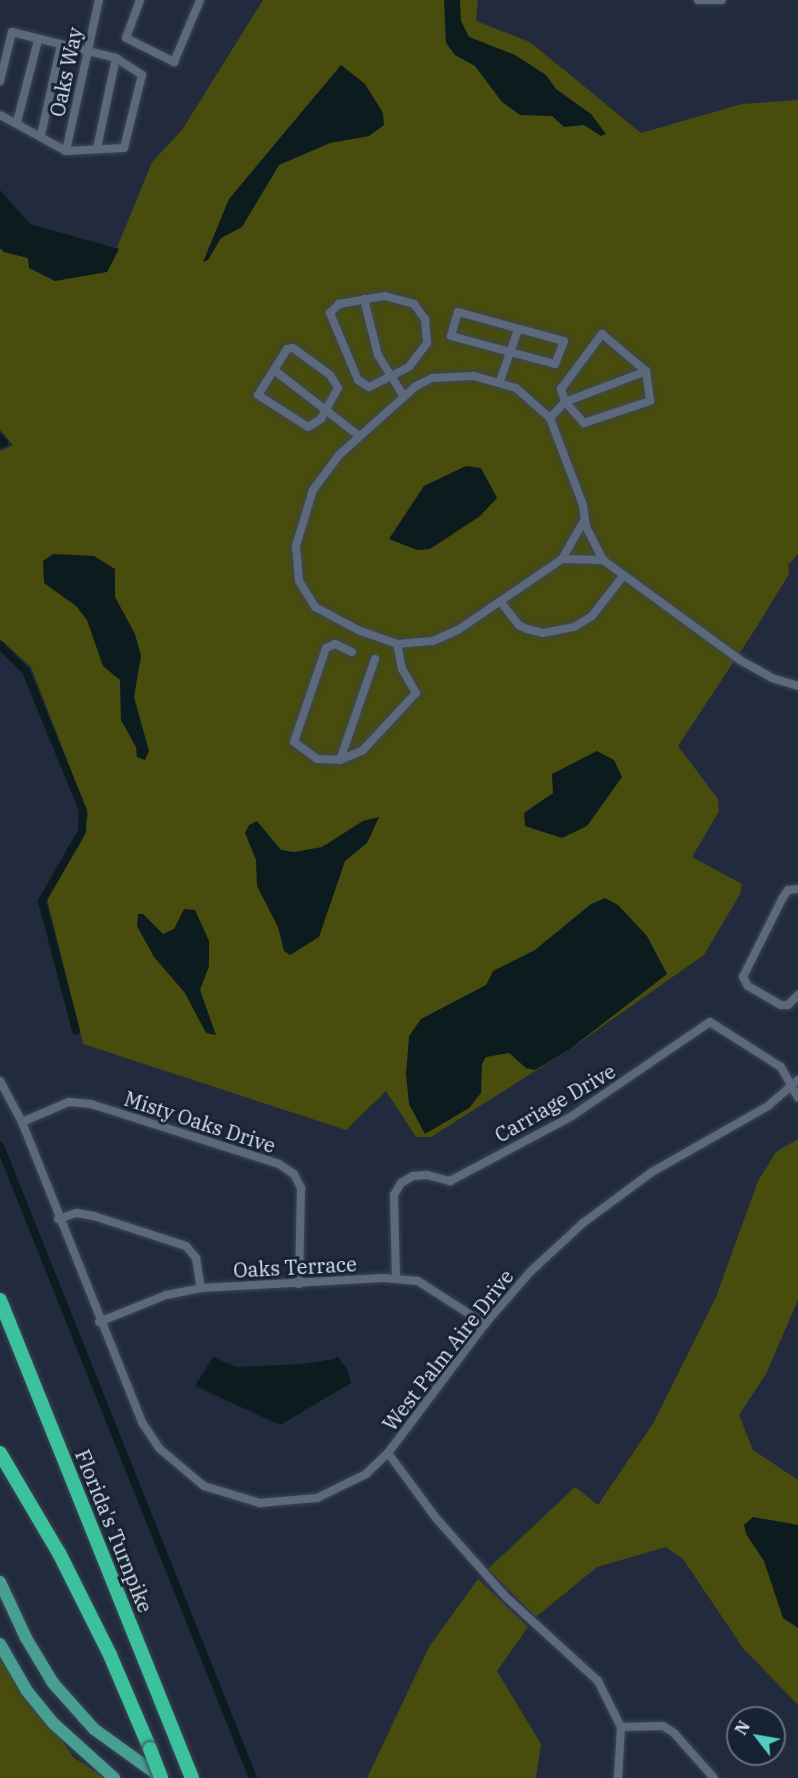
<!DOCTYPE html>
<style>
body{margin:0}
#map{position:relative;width:798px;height:1778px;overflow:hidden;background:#212b3d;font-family:"IBM Plex Serif",serif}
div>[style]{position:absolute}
.green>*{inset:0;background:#484c0d}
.water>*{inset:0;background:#0b1b1e}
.canal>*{height:8px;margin:-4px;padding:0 4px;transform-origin:4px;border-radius:4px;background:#0b1b1e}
.roads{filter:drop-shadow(0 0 2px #3c4654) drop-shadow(0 0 2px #3c4654)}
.street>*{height:8px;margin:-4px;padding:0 4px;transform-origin:4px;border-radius:4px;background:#5c697d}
.primary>*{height:12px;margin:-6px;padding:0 6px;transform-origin:6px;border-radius:6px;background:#489e90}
.highway>*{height:14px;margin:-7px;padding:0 7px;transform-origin:7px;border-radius:7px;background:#3bc29c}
.bridges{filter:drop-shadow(0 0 2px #3c4654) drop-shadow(0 0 2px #3c4654)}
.highway-bridge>*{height:14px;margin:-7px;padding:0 7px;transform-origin:7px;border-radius:7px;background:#3bc29c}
span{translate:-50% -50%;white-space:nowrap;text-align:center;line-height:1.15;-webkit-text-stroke:6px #172232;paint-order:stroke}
.street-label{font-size:20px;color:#dce3ef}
.north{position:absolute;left:726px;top:1706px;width:60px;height:60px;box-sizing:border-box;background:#172232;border:2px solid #666f7e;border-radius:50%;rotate:301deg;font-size:16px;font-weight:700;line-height:24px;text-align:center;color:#dce3ef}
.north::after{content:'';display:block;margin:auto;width:21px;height:27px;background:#54cdc7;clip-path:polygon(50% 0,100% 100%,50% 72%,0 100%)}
</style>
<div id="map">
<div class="green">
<div style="clip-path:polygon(263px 0,478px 0,476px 21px,530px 42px,641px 133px,742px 104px,798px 100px,798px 554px,788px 565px,789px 574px,756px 628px,678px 746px,718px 799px,719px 811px,692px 857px,742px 884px,740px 894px,704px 955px,570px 1049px,431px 1137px,416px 1137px,386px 1091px,346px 1130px,83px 1044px,47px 899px,83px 839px,88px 814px,31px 667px,0 639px,0 451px,13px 445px,0 430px,0 248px,28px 258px,107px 272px,152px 162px,182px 130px)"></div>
<div style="clip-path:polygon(798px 1139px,798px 1300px,766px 1374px,739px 1415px,753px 1450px,798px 1480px,798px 1705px,743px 1648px,683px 1559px,666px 1547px,597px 1567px,536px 1617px,488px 1569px,575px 1487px,598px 1505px,654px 1422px,716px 1297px,758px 1181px,776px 1152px)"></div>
<div style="clip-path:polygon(478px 1579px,528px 1627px,497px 1671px,541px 1744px,536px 1778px,367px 1778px,429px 1647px)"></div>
<div style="clip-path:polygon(0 1645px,73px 1757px,105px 1778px,0 1778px)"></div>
</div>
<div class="water">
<div style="clip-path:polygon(444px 0,460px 0,461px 21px,469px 37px,515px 55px,546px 75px,556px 89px,591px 114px,606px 134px,601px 136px,584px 125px,564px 127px,552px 116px,520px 115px,502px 102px,475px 66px,455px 55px,446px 43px)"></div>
<div style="clip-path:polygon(341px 65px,365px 84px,383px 113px,384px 125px,369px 136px,330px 143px,279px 165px,242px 227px,221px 238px,208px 260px,203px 262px,229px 199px)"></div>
<div style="clip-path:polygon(0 190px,30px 224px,119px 249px,107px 272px,55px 281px,29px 268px,28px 258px,4px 252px,0 248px)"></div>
<div style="clip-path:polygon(466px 466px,481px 468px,497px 498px,480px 516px,430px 549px,417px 550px,389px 539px,424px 486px)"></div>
<div style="clip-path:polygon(53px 554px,94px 556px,115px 569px,115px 597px,135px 634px,141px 656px,134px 697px,149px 751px,145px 760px,137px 757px,136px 747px,121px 720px,120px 680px,103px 666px,87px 620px,76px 606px,44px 583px,43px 561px)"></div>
<div style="clip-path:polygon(597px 751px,614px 760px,622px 777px,587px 826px,562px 838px,525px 826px,524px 813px,553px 793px,552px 774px)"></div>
<div style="clip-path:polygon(379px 817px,367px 843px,345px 861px,319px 937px,290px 955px,284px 951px,278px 927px,257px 886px,256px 860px,245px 833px,249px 825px,257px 821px,281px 850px,294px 852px,322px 847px,363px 821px)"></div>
<div style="clip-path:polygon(605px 898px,618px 905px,647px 936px,667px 974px,570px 1049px,535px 1070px,526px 1068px,509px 1053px,486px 1057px,482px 1064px,481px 1093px,469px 1108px,425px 1134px,409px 1104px,406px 1074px,409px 1036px,421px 1019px,486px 985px,493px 971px,535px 950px,591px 904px)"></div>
<div style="clip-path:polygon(184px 909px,195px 910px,209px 941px,209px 966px,200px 990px,216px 1035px,206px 1033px,185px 993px,154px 957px,137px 926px,138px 914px,143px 914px,163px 934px,174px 929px)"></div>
<div style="clip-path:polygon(337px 1356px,347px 1369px,351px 1383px,280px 1425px,195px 1386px,213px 1357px,236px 1367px,302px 1364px,335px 1359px)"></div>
<div style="clip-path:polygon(753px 1517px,798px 1525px,798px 1628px,783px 1618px,764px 1561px,746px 1534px,744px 1525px)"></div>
</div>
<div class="canal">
<div style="left:0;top:438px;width:6px;rotate:51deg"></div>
<div style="left:4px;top:443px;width:4px;rotate:166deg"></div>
<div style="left:0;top:645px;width:37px;rotate:45deg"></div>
<div style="left:26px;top:671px;width:151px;rotate:67.8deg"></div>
<div style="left:83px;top:811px;width:20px;rotate:93deg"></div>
<div style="left:82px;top:831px;width:81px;rotate:119.7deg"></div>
<div style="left:42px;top:901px;width:134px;rotate:75.3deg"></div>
<div style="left:0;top:1146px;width:681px;rotate:68.18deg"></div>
</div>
<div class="roads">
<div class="street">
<div style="left:140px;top:0;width:40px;rotate:110.2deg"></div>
<div style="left:126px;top:38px;width:54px;rotate:26.6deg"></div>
<div style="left:174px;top:62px;width:67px;rotate:-67.2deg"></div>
<div style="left:698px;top:0;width:24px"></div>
<div style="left:0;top:81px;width:50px;rotate:-76.2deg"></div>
<div style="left:12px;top:32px;width:107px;rotate:14deg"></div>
<div style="left:116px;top:58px;width:31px;rotate:33deg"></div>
<div style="left:142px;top:75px;width:75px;rotate:103.9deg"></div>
<div style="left:124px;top:148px;width:58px;rotate:177deg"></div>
<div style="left:66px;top:151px;width:75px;rotate:-151.4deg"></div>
<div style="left:17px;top:122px;width:85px;rotate:-75.6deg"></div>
<div style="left:41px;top:135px;width:92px;rotate:-77.5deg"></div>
<div style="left:97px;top:148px;width:92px;rotate:-78.1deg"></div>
<div style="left:66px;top:151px;width:155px;rotate:-77.7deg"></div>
<div style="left:385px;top:296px;width:30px;rotate:15deg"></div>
<div style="left:414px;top:304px;width:19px;rotate:54deg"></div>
<div style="left:425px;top:319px;width:24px;rotate:85deg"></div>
<div style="left:427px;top:343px;width:30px;rotate:127deg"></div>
<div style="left:409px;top:367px;width:45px;rotate:153.4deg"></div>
<div style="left:369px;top:387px;width:13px;rotate:-148deg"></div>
<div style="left:358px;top:380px;width:73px;rotate:-112.7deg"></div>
<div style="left:330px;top:313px;width:13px;rotate:-45deg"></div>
<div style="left:339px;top:304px;width:47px;rotate:-9.9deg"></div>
<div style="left:364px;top:299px;width:58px;rotate:76deg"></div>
<div style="left:378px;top:355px;width:47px;rotate:58deg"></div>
<div style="left:458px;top:312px;width:110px;rotate:15.3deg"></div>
<div style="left:564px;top:341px;width:25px;rotate:111deg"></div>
<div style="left:555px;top:364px;width:108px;rotate:-164.9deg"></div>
<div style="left:451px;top:336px;width:25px;rotate:-74deg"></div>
<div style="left:602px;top:334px;width:57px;rotate:40.1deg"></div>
<div style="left:646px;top:371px;width:30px;rotate:82deg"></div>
<div style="left:650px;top:401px;width:70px;rotate:161.6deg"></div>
<div style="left:584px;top:423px;width:28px;rotate:-132deg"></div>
<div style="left:565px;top:402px;width:14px;rotate:-107deg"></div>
<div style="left:561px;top:389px;width:69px;rotate:-53.3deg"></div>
<div style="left:293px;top:348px;width:46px;rotate:36.1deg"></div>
<div style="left:330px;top:375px;width:15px;rotate:58deg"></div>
<div style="left:338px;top:388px;width:35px;rotate:119deg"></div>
<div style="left:321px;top:419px;width:15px;rotate:148deg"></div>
<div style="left:308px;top:427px;width:59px;rotate:-147.4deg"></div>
<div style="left:258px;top:395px;width:54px;rotate:-57.8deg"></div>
<div style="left:287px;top:349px;width:6px;rotate:-9deg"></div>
<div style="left:274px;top:370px;width:108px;rotate:37.8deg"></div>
<div style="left:500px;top:381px;width:54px;rotate:-70.6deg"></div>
<div style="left:550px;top:418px;width:22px;rotate:-47deg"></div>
<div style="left:565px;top:402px;width:87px;rotate:-20.9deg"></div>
<div style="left:562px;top:559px;width:46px;rotate:-60.1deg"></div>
<div style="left:603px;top:560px;width:37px;rotate:-117deg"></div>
<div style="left:586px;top:527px;width:22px;rotate:-98deg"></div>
<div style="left:583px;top:505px;width:93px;rotate:-110.8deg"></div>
<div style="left:550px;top:418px;width:45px;rotate:-138.6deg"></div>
<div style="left:516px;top:388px;width:44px;rotate:-164.1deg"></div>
<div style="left:474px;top:376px;width:42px;rotate:177.3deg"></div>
<div style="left:432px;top:378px;width:18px;rotate:153deg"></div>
<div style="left:416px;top:386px;width:103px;rotate:138.1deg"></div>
<div style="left:339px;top:455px;width:44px;rotate:126.6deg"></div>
<div style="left:313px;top:490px;width:59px;rotate:106.9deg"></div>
<div style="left:296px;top:546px;width:35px;rotate:85deg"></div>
<div style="left:299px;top:581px;width:31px;rotate:58deg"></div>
<div style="left:315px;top:607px;width:49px;rotate:28.1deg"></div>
<div style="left:358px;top:630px;width:41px;rotate:19.7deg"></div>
<div style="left:397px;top:644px;width:36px;rotate:-5deg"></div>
<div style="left:433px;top:641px;width:27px;rotate:-24deg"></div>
<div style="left:458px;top:630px;width:126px;rotate:-34.3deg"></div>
<div style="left:562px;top:559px;width:41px;rotate:1.4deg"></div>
<div style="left:603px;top:560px;width:170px;rotate:36.1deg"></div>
<div style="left:740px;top:660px;width:37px;rotate:29deg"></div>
<div style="left:772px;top:678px;width:27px;rotate:17deg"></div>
<div style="left:500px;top:601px;width:31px;rotate:52deg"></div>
<div style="left:519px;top:625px;width:9px;rotate:27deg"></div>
<div style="left:527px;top:629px;width:16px;rotate:14deg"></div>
<div style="left:543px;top:633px;width:32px;rotate:-11deg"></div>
<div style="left:574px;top:627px;width:21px;rotate:-31deg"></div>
<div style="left:592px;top:616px;width:51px;rotate:-52.2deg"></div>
<div style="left:352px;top:652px;width:19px;rotate:-155deg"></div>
<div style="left:335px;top:644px;width:10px;rotate:156deg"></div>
<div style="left:326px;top:648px;width:99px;rotate:108.8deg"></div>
<div style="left:294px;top:742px;width:29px;rotate:36deg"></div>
<div style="left:317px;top:759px;width:23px;rotate:2deg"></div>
<div style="left:340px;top:760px;width:25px;rotate:-23deg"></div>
<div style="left:363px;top:750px;width:78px;rotate:-47.1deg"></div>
<div style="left:416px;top:693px;width:28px;rotate:-120deg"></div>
<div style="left:402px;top:669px;width:25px;rotate:-101deg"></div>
<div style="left:340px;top:760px;width:107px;rotate:-70.9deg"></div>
<div style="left:798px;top:889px;width:10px;rotate:174deg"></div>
<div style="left:788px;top:890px;width:11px;rotate:124deg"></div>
<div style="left:782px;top:899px;width:87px;rotate:116.6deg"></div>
<div style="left:743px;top:977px;width:10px;rotate:61deg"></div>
<div style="left:748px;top:986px;width:38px;rotate:30deg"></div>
<div style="left:781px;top:1005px;width:7px"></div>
<div style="left:788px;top:1005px;width:14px;rotate:-45deg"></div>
<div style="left:0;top:1081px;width:47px;rotate:61.8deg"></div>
<div style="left:22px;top:1122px;width:325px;rotate:68.2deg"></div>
<div style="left:143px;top:1424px;width:30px;rotate:56deg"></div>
<div style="left:160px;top:1449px;width:57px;rotate:40.1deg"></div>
<div style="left:204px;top:1486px;width:59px;rotate:16.9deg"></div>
<div style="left:260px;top:1503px;width:57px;rotate:-5deg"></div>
<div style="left:317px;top:1498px;width:55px;rotate:-26.1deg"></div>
<div style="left:366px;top:1474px;width:30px;rotate:-44deg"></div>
<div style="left:388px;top:1453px;width:161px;rotate:-53.1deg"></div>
<div style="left:485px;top:1324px;width:69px;rotate:-49.1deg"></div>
<div style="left:530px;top:1272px;width:72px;rotate:-42.8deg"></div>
<div style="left:583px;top:1223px;width:86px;rotate:-36.5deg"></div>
<div style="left:652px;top:1172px;width:133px;rotate:-29.6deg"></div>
<div style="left:768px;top:1106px;width:40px;rotate:-41deg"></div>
<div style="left:22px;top:1122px;width:51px;rotate:-23.1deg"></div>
<div style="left:69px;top:1102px;width:22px;rotate:5deg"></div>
<div style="left:91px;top:1104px;width:197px;rotate:17.7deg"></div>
<div style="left:279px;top:1164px;width:18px;rotate:34deg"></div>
<div style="left:294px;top:1174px;width:16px;rotate:63deg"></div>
<div style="left:301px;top:1188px;width:96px;rotate:91.2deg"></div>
<div style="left:58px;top:1219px;width:20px;rotate:-18deg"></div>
<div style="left:77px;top:1213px;width:17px;rotate:10deg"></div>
<div style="left:94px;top:1216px;width:97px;rotate:18.1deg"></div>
<div style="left:186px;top:1246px;width:16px;rotate:50deg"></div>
<div style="left:196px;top:1258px;width:30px;rotate:81deg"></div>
<div style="left:396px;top:1279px;width:84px;rotate:-91.4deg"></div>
<div style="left:394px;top:1195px;width:14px;rotate:-60deg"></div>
<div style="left:401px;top:1183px;width:14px;rotate:-30deg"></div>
<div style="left:413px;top:1176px;width:14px;rotate:-4deg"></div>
<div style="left:427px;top:1175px;width:24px;rotate:15deg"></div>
<div style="left:450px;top:1181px;width:138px;rotate:-28deg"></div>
<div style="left:572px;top:1116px;width:167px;rotate:-34.3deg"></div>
<div style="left:710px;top:1022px;width:84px;rotate:32.4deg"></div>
<div style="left:781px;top:1067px;width:35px;rotate:61deg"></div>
<div style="left:99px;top:1322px;width:72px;rotate:-21.9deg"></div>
<div style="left:166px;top:1295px;width:36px;rotate:-11deg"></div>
<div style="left:201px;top:1288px;width:183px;rotate:-3.1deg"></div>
<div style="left:384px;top:1278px;width:34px;rotate:5deg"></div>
<div style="left:418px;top:1281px;width:80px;rotate:32.7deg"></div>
<div style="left:388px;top:1453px;width:81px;rotate:53.6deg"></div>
<div style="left:436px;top:1518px;width:106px;rotate:48.5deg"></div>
<div style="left:506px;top:1597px;width:125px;rotate:42.4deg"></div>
<div style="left:598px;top:1681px;width:51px;rotate:63.4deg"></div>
<div style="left:621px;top:1727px;width:51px;rotate:93.4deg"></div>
<div style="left:621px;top:1727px;width:42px;rotate:-1.4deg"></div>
<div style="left:663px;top:1726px;width:13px;rotate:32deg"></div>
<div style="left:674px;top:1733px;width:60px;rotate:48.4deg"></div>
</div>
<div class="primary">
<div style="left:0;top:1582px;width:62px;rotate:65.1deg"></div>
<div style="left:26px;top:1638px;width:52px;rotate:59deg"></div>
<div style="left:53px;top:1683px;width:62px;rotate:48.3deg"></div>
<div style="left:94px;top:1729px;width:84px;rotate:35.8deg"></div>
<div style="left:0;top:1644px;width:54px;rotate:60.1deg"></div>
<div style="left:27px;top:1691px;width:41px;rotate:50.9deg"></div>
<div style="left:53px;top:1723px;width:82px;rotate:42deg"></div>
</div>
<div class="highway">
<div style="left:0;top:1300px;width:515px;rotate:68.12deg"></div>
<div style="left:0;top:1453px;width:116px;rotate:59.5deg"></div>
<div style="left:59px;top:1553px;width:114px;rotate:63.4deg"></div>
<div style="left:110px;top:1655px;width:102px;rotate:66.9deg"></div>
</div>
</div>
<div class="bridges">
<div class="highway-bridge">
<div style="left:150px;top:1749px;width:31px;rotate:69deg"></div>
</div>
</div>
<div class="street-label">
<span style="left:66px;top:72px;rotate:-78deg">Oaks Way</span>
<span style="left:555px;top:1103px;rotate:-30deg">Carriage Drive</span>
<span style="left:200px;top:1122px;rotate:18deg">Misty Oaks Drive</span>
<span style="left:295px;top:1267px;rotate:-3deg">Oaks Terrace</span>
<span style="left:448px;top:1350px;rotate:-52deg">West Palm Aire Drive</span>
<span style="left:114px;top:1531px;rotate:68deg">Florida's Turnpike</span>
</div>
<div class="north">N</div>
</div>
